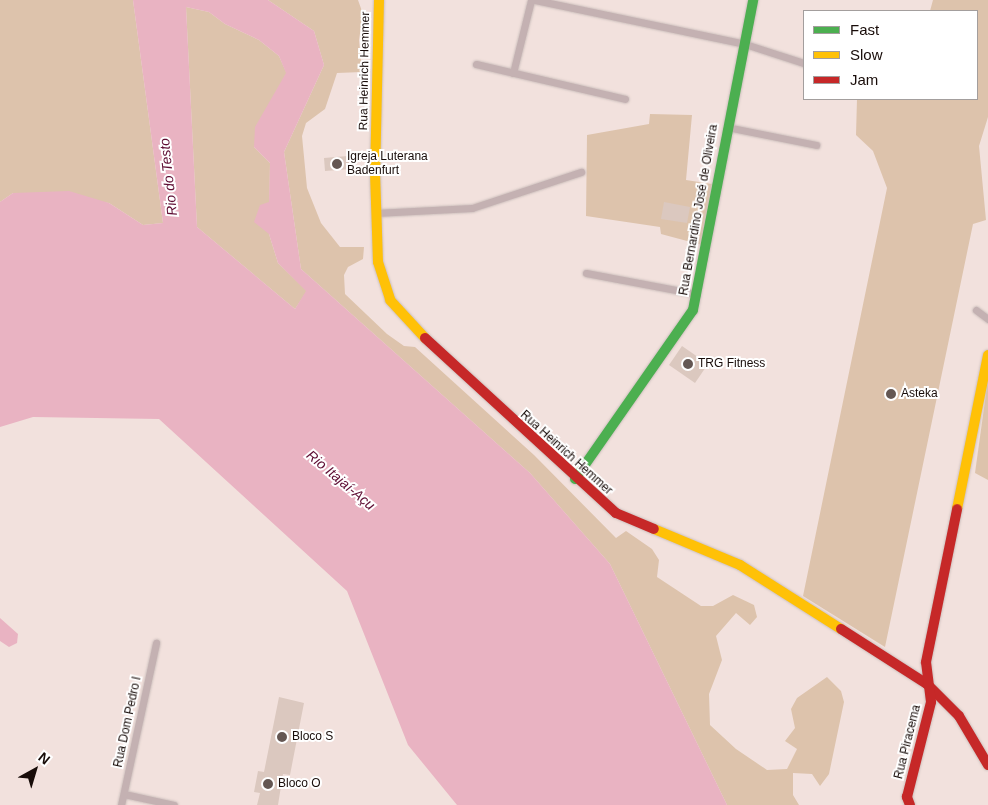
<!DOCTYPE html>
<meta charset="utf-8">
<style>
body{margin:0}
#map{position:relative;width:988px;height:805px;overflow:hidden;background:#f2e1dd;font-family:Helvetica,sans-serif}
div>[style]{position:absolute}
.green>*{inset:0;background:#ddc3ac}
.water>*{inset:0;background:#e9b3c2}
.building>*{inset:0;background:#dbc8bf}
.roads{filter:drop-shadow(0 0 1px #cdc0bd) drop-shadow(0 0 1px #cdc0bd)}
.street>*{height:7px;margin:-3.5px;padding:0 3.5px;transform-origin:3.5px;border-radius:3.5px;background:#c4b1b2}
.fast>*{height:10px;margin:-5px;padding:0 5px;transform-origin:5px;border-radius:5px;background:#4caf50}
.slow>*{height:10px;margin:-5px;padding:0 5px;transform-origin:5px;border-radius:5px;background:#ffc107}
.jam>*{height:10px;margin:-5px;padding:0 5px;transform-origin:5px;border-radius:5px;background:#c62828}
.dots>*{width:14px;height:14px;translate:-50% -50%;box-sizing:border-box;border:2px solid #fff;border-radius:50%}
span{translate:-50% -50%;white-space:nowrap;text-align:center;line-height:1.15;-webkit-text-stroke:4px #fff;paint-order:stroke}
.street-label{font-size:12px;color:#180c09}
.poi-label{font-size:12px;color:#180c09}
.left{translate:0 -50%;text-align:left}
.water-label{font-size:14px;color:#5e0d33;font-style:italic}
.legend{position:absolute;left:803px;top:10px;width:175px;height:90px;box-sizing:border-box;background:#fff;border:1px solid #a39e9d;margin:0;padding:6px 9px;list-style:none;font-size:15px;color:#180c09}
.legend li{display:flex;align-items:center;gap:10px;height:25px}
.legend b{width:25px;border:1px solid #a39e9d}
.north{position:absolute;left:10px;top:745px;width:50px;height:50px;-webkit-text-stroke:4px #fff;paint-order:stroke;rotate:39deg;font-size:14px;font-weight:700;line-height:20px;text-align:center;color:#180c09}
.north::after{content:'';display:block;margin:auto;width:18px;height:22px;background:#180c09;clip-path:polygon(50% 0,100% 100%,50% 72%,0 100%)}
</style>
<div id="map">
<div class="green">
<div style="clip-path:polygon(0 0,133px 0,163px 223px,143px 225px,109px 203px,13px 193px,0 202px)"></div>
<div style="clip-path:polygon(268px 0,358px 0,363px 14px,359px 40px,362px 72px,337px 73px,325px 109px,306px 123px,302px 136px,307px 188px,321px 223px,340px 247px,364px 247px,363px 259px,348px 267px,344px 275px,345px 294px,387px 334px,404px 346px,415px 347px,534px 455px,616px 538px,626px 531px,652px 549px,659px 560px,657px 577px,701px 606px,713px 606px,733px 595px,754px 605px,757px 617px,750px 625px,736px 613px,716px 636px,722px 660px,709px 694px,710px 725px,736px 749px,767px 770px,787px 769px,797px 749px,785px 741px,795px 728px,791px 709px,797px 698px,827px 677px,841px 691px,844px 702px,829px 774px,820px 786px,812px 774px,793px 773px,793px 795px,799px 805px,727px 805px,610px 564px,530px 473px,301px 269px,284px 152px,324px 65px,314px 31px)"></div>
<div style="clip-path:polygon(933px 0,988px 0,988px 117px,979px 146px,986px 220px,973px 224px,885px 647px,803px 596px,887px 188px,873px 151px,856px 135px,857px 99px,977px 99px,977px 11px,930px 11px)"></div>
<div style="clip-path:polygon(186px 7px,209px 12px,225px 24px,259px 40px,279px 56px,287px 74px,254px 147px,270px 163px,269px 234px,278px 263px,307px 291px,295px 309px,197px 227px)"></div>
<div style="clip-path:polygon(650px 114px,692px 115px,686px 180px,712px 184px,702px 245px,661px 234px,660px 227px,586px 216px,587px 135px,649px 124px)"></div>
<div style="clip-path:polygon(988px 379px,988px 480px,975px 473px)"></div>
</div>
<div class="water">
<div style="clip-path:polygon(evenodd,133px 0,268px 0,314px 31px,324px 65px,284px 152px,301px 269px,530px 473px,610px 564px,727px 805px,457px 805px,408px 745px,347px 591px,159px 419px,33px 417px,0 427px,0 202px,13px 193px,69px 191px,109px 203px,143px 225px,163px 223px,133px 0,186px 7px,209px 12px,225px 24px,259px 40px,279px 56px,286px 73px,255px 127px,254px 147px,270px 163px,269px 202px,260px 205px,254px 222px,269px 234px,278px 263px,306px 291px,295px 309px,197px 227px,186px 7px)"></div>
<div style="clip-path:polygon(0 618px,18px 634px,17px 643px,9px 647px,0 641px)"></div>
</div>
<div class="building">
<div style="clip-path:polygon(348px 156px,350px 169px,325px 171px,324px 158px)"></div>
<div style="clip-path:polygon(664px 202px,690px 207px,687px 223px,661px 219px)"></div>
<div style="clip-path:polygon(682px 346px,708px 364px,695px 383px,669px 365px)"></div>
<div style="clip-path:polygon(279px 697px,304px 703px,290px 775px,283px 774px,278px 805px,257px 805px,260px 793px,254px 792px,258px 771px,264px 772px)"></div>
</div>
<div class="roads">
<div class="street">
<div style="left:535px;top:0;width:215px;rotate:11.8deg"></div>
<div style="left:745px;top:44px;width:62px;rotate:17.9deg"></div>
<div style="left:476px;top:64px;width:153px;rotate:13.2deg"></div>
<div style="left:513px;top:73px;width:75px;rotate:-76.1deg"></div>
<div style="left:727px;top:127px;width:91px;rotate:11.4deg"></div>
<div style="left:375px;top:213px;width:97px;rotate:-3deg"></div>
<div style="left:472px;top:208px;width:115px;rotate:-18.3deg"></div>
<div style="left:586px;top:273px;width:113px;rotate:10.7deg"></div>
<div style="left:976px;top:310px;width:15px;rotate:37deg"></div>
<div style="left:124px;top:794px;width:51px;rotate:12.4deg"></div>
<div style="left:121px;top:805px;width:166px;rotate:-77.8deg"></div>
</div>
<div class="fast">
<div style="left:575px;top:479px;width:206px;rotate:-55.1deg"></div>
<div style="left:693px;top:310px;width:316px;rotate:-79deg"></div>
</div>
<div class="slow">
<div style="left:379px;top:0;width:172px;rotate:91.3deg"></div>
<div style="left:375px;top:172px;width:90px;rotate:88.1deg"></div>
<div style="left:378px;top:262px;width:40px;rotate:72deg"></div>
<div style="left:390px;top:300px;width:52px;rotate:47.4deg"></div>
<div style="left:957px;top:509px;width:157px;rotate:-78.6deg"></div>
<div style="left:654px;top:529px;width:93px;rotate:22.7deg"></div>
<div style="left:740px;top:565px;width:120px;rotate:32.4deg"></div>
</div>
<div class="jam">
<div style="left:425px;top:338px;width:259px;rotate:42.5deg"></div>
<div style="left:616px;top:513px;width:41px;rotate:22.8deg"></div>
<div style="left:841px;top:629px;width:102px;rotate:32.6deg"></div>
<div style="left:927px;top:684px;width:45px;rotate:45deg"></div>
<div style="left:959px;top:716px;width:57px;rotate:59.4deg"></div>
<div style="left:910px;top:805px;width:9px;rotate:-111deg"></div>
<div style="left:907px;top:797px;width:98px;rotate:-75.8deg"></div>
<div style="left:931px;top:702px;width:40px;rotate:-97.1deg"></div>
<div style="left:926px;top:662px;width:156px;rotate:-78.5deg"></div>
</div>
</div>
<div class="dots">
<div style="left:337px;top:164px;background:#645753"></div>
<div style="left:688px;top:364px;background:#645753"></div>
<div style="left:891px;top:394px;background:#645753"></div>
<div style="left:282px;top:737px;background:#645753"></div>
<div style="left:268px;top:784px;background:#645753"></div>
</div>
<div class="street-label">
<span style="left:365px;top:71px;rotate:-89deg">Rua Heinrich Hemmer</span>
<span style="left:699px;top:210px;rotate:-80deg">Rua Bernardino José de Oliveira</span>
<span style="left:566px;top:453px;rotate:42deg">Rua Heinrich Hemmer</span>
<span style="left:128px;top:722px;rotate:-78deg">Rua Dom Pedro I</span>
<span style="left:908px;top:742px;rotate:-76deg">Rua Piracema</span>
</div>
<div class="poi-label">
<span class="left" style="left:347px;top:164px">Igreja Luterana<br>Badenfurt</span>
<span class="left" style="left:698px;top:364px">TRG Fitness</span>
<span class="left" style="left:901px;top:394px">Asteka</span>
<span class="left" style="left:292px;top:737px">Bloco S</span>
<span class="left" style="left:278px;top:784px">Bloco O</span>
</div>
<div class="water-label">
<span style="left:168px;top:177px;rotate:-96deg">Rio do Testo</span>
<span style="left:341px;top:480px;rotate:40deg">Rio Itajaí-Açu</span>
</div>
<ul class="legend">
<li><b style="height:6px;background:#4caf50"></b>Fast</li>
<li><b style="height:6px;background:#ffc107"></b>Slow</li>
<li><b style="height:6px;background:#c62828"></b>Jam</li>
</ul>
<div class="north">N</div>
</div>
